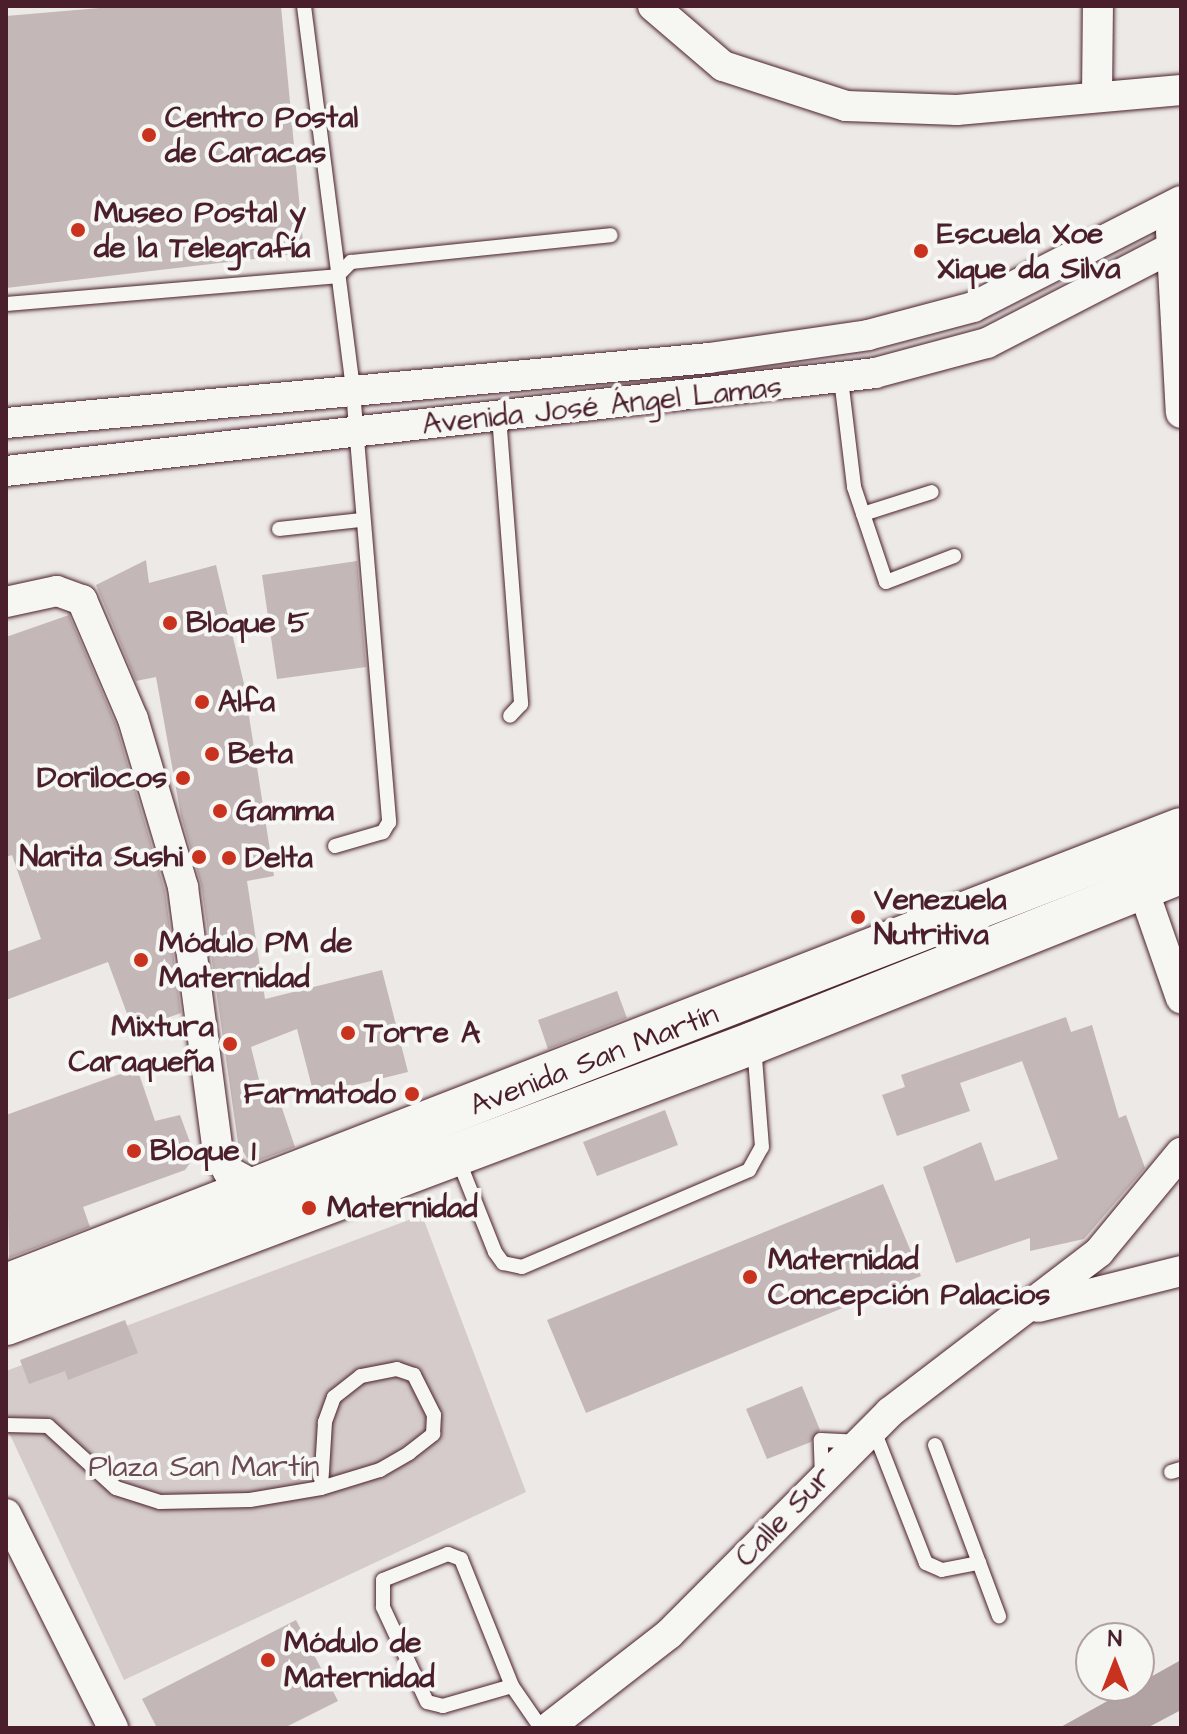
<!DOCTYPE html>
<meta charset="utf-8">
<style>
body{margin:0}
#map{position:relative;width:1187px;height:1734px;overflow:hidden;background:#ece9e6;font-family:"Architects Daughter",sans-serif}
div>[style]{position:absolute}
.green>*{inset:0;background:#d4cbca}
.water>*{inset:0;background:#b1a2a3}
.building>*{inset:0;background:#c4b7b7}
.roads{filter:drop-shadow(0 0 2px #4a1f2b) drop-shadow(0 0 2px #4a1f2b)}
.lane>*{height:14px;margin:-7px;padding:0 7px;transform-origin:7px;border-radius:7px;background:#f6f6f2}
.street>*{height:30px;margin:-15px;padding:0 15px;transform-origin:15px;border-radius:15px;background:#f6f6f2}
.secondary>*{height:42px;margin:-21px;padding:0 21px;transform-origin:21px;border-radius:21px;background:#f6f6f2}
.dots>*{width:22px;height:22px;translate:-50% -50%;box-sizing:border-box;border:4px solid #f6f6f2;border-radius:50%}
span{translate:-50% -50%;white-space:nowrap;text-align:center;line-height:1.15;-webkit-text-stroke:8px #f6f6f2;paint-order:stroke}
.poi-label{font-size:30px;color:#4a1f2b;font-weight:700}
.left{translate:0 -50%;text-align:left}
.right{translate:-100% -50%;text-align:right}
.street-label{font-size:30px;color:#4a1f2b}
.park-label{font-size:30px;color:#6c4a53}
.frame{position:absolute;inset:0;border:8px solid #4a1f2b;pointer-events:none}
.north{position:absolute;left:1075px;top:1622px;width:80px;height:80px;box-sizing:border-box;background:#f6f6f2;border:2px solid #b1a0a2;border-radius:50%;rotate:0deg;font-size:22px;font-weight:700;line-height:32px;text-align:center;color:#4a1f2b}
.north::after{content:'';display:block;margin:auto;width:28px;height:36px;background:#c8321e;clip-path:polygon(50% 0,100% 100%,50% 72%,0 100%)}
</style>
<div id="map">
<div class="green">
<div style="clip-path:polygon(422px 1215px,526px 1492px,124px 1680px,6px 1426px,6px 1371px)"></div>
</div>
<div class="water">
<div style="clip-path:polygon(1181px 1660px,1181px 1710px,1147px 1728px,1059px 1728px)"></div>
</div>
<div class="building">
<div style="clip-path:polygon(123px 6px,281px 6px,304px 253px,6px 288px,6px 16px)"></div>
<div style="clip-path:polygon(146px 560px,149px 583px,216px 565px,244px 684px,274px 876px,247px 881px,265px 999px,382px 970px,408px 1072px,314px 1095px,297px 1029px,251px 1047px,265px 1104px,280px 1102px,295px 1147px,258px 1161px,247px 1158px,238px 1143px,201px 884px,181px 816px,156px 677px,136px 681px,96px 585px)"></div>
<div style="clip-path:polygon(357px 561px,366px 667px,277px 679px,262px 575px)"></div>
<div style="clip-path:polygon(69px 615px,116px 725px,165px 891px,181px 1013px,133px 1030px,108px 962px,6px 1000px,6px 952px,41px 939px,12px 855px,6px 857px,6px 637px)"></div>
<div style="clip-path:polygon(617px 991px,627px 1018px,548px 1049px,538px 1020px)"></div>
<div style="clip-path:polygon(1066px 1017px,1071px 1032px,1092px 1025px,1119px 1118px,1126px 1115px,1145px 1168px,1084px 1239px,1030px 1251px,1030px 1238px,956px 1263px,923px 1167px,981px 1142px,995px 1181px,1058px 1159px,1022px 1061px,960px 1083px,970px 1111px,897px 1136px,882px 1095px,905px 1087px,901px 1075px)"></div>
<div style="clip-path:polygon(137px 1068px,155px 1121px,180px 1115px,195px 1156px,185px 1170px,83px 1207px,90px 1227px,9px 1258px,6px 1115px)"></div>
<div style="clip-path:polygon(665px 1110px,678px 1145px,597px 1176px,583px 1142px)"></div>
<div style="clip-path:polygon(883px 1184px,921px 1276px,586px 1413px,547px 1320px)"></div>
<div style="clip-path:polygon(125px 1320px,138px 1353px,68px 1380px,65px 1371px,29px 1384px,20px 1360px)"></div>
<div style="clip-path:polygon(802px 1386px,820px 1430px,811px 1442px,767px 1459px,746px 1409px)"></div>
<div style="clip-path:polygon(296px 1620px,338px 1701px,284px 1728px,157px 1728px,142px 1699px)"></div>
</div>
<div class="roads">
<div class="lane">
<div style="left:304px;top:6px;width:388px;rotate:82.7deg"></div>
<div style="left:353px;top:391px;width:433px;rotate:85.2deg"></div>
<div style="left:389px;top:822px;width:12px;rotate:121deg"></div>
<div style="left:383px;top:832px;width:50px;rotate:163.7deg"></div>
<div style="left:6px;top:304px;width:332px;rotate:-4.8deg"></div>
<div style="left:337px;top:276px;width:20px;rotate:-45deg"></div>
<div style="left:351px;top:262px;width:261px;rotate:-5.9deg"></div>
<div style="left:841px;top:379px;width:109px;rotate:83.1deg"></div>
<div style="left:854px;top:487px;width:100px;rotate:71.4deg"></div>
<div style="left:886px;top:582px;width:73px;rotate:-20.9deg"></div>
<div style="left:499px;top:416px;width:289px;rotate:85.6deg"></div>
<div style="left:521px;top:704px;width:16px;rotate:133deg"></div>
<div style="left:863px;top:514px;width:72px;rotate:-17.7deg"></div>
<div style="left:279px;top:529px;width:81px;rotate:-6.3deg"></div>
<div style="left:458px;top:1159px;width:100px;rotate:68.3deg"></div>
<div style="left:495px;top:1252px;width:14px;rotate:54deg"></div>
<div style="left:503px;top:1263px;width:19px;rotate:12deg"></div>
<div style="left:522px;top:1267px;width:247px;rotate:-23.1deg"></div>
<div style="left:749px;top:1170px;width:26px;rotate:-61deg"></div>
<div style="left:762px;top:1147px;width:101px;rotate:-94.5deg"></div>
<div style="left:6px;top:1425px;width:42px;rotate:1.4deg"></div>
<div style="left:48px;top:1426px;width:92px;rotate:42.4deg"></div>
<div style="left:116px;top:1488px;width:46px;rotate:17.7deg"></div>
<div style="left:160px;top:1502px;width:90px;rotate:-1.3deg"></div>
<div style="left:250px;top:1500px;width:72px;rotate:-9.6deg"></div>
<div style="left:321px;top:1488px;width:62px;rotate:-17deg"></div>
<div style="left:380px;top:1470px;width:34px;rotate:-30deg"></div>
<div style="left:409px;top:1453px;width:31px;rotate:-38deg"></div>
<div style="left:433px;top:1434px;width:19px;rotate:-87deg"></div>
<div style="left:434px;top:1415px;width:45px;rotate:-116.6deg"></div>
<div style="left:414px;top:1375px;width:18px;rotate:-161deg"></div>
<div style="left:397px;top:1369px;width:37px;rotate:169deg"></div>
<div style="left:361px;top:1376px;width:34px;rotate:142deg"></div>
<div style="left:334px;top:1397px;width:27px;rotate:110deg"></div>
<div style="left:325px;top:1422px;width:66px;rotate:93.5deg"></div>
<div style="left:873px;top:1428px;width:145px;rotate:68.6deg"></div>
<div style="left:926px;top:1563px;width:17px;rotate:24deg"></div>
<div style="left:942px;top:1570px;width:38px;rotate:-11deg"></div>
<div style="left:935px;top:1445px;width:183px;rotate:69.5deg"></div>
<div style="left:1171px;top:1472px;width:10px;rotate:-17deg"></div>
<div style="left:822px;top:1478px;width:38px;rotate:-92deg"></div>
<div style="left:821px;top:1440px;width:35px;rotate:3deg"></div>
<div style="left:512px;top:1686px;width:72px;rotate:163.8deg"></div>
<div style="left:443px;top:1706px;width:16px;rotate:-166deg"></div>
<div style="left:427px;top:1702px;width:105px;rotate:-114.9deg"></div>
<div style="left:383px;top:1607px;width:27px;rotate:-90deg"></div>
<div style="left:383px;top:1580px;width:70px;rotate:-21.8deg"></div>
<div style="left:448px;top:1554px;width:14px;rotate:21deg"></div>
<div style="left:461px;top:1559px;width:137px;rotate:68.1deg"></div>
<div style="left:512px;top:1686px;width:51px;rotate:55.4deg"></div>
</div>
<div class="street">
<div style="left:653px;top:6px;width:92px;rotate:40.6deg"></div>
<div style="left:723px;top:66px;width:129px;rotate:18deg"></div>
<div style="left:846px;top:106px;width:111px;rotate:2.1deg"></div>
<div style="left:957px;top:110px;width:225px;rotate:-5.1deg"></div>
<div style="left:1097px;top:96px;width:90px;rotate:-89.4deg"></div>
<div style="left:1171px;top:231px;width:182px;rotate:86.9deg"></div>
<div style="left:6px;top:423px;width:706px;rotate:-5.28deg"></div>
<div style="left:709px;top:358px;width:161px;rotate:-8.2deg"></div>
<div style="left:868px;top:335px;width:109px;rotate:-14.9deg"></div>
<div style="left:973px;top:307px;width:233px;rotate:-27deg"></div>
<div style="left:6px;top:471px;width:875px;rotate:-6.43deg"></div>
<div style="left:875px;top:373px;width:116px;rotate:-15deg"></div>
<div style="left:987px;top:343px;width:218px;rotate:-27.3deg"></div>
<div style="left:6px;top:602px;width:52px;rotate:-12.2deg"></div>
<div style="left:57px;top:591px;width:27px;rotate:20deg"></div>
<div style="left:82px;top:600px;width:129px;rotate:66.8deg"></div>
<div style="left:133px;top:719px;width:175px;rotate:73.4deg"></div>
<div style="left:183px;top:887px;width:268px;rotate:82.5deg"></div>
<div style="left:218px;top:1153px;width:21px;rotate:61deg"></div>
<div style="left:228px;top:1171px;width:37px;rotate:29deg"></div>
<div style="left:1136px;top:869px;width:137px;rotate:70.8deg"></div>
<div style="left:1038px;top:1307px;width:147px;rotate:-14.1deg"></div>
<div style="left:6px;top:1514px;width:239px;rotate:63.4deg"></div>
<div style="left:548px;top:1728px;width:153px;rotate:-37.8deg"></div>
<div style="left:669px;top:1634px;width:313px;rotate:-45.1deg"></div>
<div style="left:890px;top:1412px;width:263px;rotate:-37.4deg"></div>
<div style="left:1099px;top:1252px;width:129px;rotate:-50.4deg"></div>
</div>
<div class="secondary">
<div style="left:6px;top:1285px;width:1260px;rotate:-21.21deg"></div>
<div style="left:6px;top:1324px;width:798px;rotate:-20.61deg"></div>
<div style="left:753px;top:1043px;width:461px;rotate:-21.7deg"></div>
</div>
</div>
<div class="dots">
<div style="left:149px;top:135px;background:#c8321e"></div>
<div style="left:78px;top:230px;background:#c8321e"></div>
<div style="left:921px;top:251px;background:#c8321e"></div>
<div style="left:170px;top:623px;background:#c8321e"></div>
<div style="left:202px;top:702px;background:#c8321e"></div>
<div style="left:212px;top:754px;background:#c8321e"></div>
<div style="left:183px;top:778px;background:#c8321e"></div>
<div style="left:220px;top:811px;background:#c8321e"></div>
<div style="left:199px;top:857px;background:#c8321e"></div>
<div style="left:229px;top:858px;background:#c8321e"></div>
<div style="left:858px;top:917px;background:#c8321e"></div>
<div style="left:141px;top:960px;background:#c8321e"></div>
<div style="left:348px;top:1033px;background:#c8321e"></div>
<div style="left:230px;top:1044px;background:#c8321e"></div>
<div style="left:412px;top:1094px;background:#c8321e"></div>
<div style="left:134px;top:1151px;background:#c8321e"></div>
<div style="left:309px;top:1208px;background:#c8321e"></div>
<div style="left:750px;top:1277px;background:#c8321e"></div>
<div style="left:268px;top:1660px;background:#c8321e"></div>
</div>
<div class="poi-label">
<span class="left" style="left:165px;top:135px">Centro Postal<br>de Caracas</span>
<span class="left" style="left:94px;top:230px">Museo Postal y<br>de la Telegrafía</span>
<span class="left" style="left:937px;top:251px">Escuela Xoe<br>Xique da Silva</span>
<span class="left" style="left:186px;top:623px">Bloque 5</span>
<span class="left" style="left:218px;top:702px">Alfa</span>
<span class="left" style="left:228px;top:754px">Beta</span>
<span class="right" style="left:167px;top:778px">Dorilocos</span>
<span class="left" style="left:236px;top:811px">Gamma</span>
<span class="right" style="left:183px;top:857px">Narita Sushi</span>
<span class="left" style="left:245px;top:858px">Delta</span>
<span class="left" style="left:874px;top:917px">Venezuela<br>Nutritiva</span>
<span class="left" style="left:159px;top:960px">Módulo PM de<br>Maternidad</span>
<span class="right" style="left:214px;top:1044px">Mixtura<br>Caraqueña</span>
<span class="left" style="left:364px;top:1033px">Torre A</span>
<span class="right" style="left:396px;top:1094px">Farmatodo</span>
<span class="left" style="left:150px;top:1151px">Bloque 1</span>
<span class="left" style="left:327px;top:1208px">Maternidad</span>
<span class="left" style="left:768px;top:1277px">Maternidad<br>Concepción Palacios</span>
<span class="left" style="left:284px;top:1660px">Módulo de<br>Maternidad</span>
</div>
<div class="street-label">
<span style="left:602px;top:406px;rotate:-6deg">Avenida José Ángel Lamas</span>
<span style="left:594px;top:1060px;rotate:-21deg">Avenida San Martín</span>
<span style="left:784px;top:1517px;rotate:-46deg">Calle Sur</span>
</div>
<div class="park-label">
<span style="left:204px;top:1467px">Plaza San Martín</span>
</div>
<div class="frame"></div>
<div class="north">N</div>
</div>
